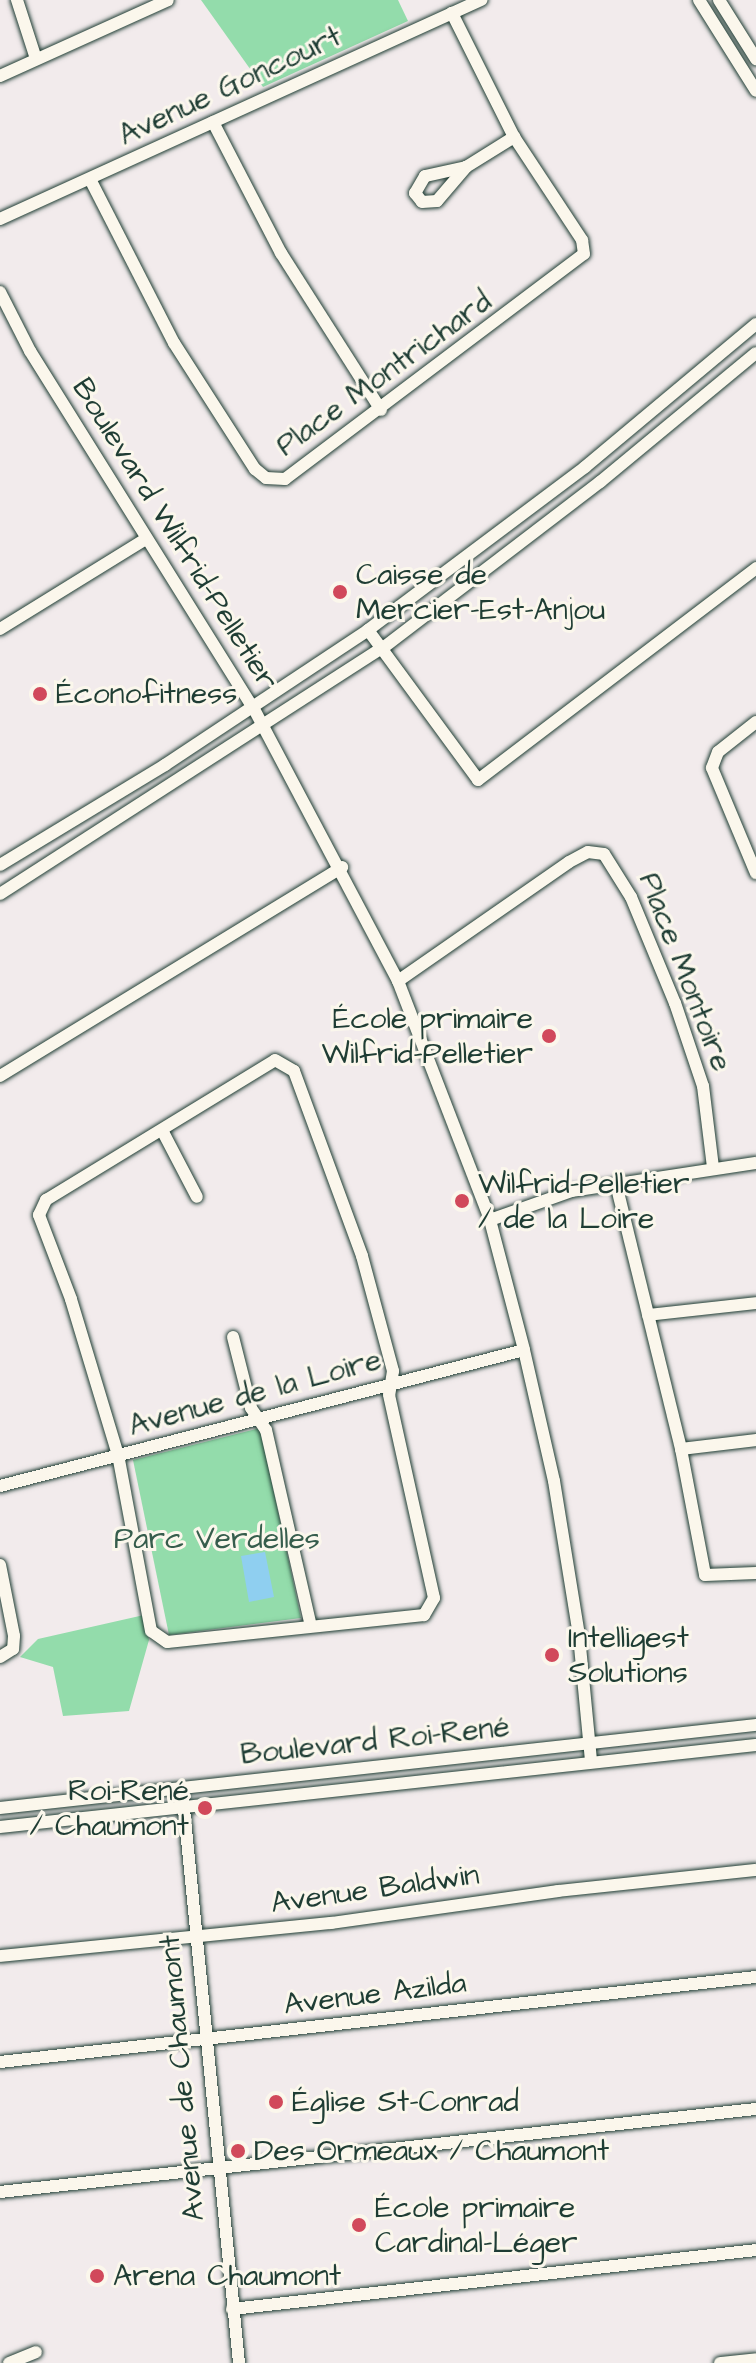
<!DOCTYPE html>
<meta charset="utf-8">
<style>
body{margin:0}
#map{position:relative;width:756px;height:2363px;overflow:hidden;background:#f2ebec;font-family:"Architects Daughter",sans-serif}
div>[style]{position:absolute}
.green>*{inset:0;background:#93dcab}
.water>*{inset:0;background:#8fcff0}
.roads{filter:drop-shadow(0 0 2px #1f3d34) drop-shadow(0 0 2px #1f3d34)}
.minor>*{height:12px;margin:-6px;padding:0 6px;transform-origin:6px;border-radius:6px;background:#fbf7ec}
.dots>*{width:22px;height:22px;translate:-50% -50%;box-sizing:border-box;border:4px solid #fbf7ec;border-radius:50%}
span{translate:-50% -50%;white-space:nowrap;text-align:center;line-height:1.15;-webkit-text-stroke:6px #fbf7ec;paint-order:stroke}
.street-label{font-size:30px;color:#1f3d34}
.poi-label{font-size:30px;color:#1f3d34}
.left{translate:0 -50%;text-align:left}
.right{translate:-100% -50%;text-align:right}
.park-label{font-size:30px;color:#365d4c}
</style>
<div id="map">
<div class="green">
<div style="clip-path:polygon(201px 0,398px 0,408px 21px,263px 87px)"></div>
<div style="clip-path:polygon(260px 1428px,301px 1618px,169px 1635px,133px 1460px)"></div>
<div style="clip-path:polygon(144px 1615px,149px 1640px,129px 1711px,63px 1716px,53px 1667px,20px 1657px,38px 1639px)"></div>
</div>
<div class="water">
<div style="clip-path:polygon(265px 1552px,274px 1597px,249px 1602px,241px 1556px)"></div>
</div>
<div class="roads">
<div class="minor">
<div style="left:17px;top:0;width:62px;rotate:72.1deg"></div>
<div style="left:699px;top:0;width:107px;rotate:57.9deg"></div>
<div style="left:719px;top:0;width:70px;rotate:57.9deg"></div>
<div style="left:0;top:76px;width:184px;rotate:-24.3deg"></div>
<div style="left:213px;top:122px;width:148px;rotate:62.6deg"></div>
<div style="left:281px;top:253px;width:186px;rotate:57.5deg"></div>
<div style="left:466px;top:167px;width:42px;rotate:167.6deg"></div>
<div style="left:425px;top:176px;width:20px;rotate:120deg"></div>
<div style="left:415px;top:193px;width:11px;rotate:52deg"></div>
<div style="left:422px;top:202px;width:15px;rotate:-4deg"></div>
<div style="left:437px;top:201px;width:45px;rotate:-49.5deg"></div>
<div style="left:466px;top:167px;width:57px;rotate:-32deg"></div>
<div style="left:90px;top:179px;width:184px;rotate:62.9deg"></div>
<div style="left:174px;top:343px;width:150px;rotate:57.3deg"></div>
<div style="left:255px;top:469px;width:14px;rotate:39deg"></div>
<div style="left:266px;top:478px;width:19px;rotate:3deg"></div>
<div style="left:285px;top:479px;width:374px;rotate:-37deg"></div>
<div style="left:584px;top:254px;width:14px;rotate:-98deg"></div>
<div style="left:582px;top:240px;width:123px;rotate:-123.4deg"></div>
<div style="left:514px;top:137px;width:139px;rotate:-116.6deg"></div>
<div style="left:0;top:219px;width:529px;rotate:-24.48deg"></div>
<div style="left:0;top:292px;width:66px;rotate:63deg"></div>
<div style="left:30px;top:351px;width:422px;rotate:58deg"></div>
<div style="left:254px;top:709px;width:308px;rotate:62.1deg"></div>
<div style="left:398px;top:981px;width:256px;rotate:68.9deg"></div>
<div style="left:490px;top:1220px;width:134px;rotate:75.3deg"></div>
<div style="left:524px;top:1350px;width:134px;rotate:77.1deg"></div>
<div style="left:554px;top:1481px;width:157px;rotate:80.8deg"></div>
<div style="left:579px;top:1636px;width:126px;rotate:84.5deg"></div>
<div style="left:0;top:629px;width:172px;rotate:-31.7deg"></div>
<div style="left:368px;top:630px;width:186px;rotate:53.7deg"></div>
<div style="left:478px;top:780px;width:350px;rotate:-37.3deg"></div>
<div style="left:756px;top:722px;width:48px;rotate:141.7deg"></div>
<div style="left:718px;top:752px;width:17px;rotate:111deg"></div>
<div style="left:712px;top:768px;width:114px;rotate:67.3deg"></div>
<div style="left:0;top:865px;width:193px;rotate:-31.2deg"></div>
<div style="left:165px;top:765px;width:244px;rotate:-33.6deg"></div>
<div style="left:368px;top:630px;width:271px;rotate:-36.9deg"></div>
<div style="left:585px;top:467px;width:223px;rotate:-39.9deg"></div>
<div style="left:0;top:894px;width:457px;rotate:-32.8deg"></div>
<div style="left:384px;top:647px;width:272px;rotate:-37.4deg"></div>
<div style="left:600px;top:482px;width:202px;rotate:-39.6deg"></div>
<div style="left:398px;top:981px;width:208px;rotate:-34.8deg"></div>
<div style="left:569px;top:862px;width:21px;rotate:-28deg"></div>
<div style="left:588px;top:852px;width:16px;rotate:7deg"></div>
<div style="left:604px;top:854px;width:51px;rotate:57.9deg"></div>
<div style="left:631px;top:897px;width:115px;rotate:67.5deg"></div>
<div style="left:675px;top:1003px;width:88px;rotate:71.4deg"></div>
<div style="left:703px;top:1086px;width:83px;rotate:83deg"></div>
<div style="left:275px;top:1060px;width:22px;rotate:30deg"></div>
<div style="left:294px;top:1071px;width:197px;rotate:69.8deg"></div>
<div style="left:362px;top:1256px;width:119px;rotate:74.9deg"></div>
<div style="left:393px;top:1371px;width:24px;rotate:99deg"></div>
<div style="left:389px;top:1395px;width:208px;rotate:77.5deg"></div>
<div style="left:434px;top:1598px;width:20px;rotate:120deg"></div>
<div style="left:424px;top:1615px;width:258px;rotate:174deg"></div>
<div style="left:167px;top:1642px;width:19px;rotate:-145deg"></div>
<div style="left:151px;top:1631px;width:179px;rotate:-100.6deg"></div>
<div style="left:118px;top:1455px;width:163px;rotate:-106.8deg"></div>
<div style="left:71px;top:1299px;width:90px;rotate:-110.9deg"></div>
<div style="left:39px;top:1215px;width:17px;rotate:-65deg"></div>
<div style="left:46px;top:1200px;width:268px;rotate:-31.4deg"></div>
<div style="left:0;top:1076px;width:401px;rotate:-31.4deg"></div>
<div style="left:163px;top:1132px;width:73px;rotate:62.4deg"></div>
<div style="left:616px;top:1184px;width:273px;rotate:76.2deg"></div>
<div style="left:681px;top:1449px;width:128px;rotate:79.2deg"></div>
<div style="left:705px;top:1575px;width:51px;rotate:-2.2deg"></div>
<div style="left:490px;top:1220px;width:87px;rotate:-19.5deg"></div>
<div style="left:572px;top:1191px;width:186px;rotate:-8.7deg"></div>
<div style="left:648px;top:1315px;width:109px;rotate:-6.3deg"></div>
<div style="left:233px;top:1337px;width:73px;rotate:75.8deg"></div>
<div style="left:251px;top:1408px;width:27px;rotate:56deg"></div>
<div style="left:266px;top:1430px;width:201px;rotate:77.1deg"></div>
<div style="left:681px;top:1449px;width:76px;rotate:-6.8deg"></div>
<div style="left:0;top:1486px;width:541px;rotate:-14.55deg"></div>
<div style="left:0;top:1565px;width:72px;rotate:78.8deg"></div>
<div style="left:14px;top:1636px;width:13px;rotate:94deg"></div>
<div style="left:13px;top:1649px;width:15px;rotate:148deg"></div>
<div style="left:183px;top:1799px;width:567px;rotate:84.33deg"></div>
<div style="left:0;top:1808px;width:761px;rotate:-6.27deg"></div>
<div style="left:0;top:1827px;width:760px;rotate:-6.19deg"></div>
<div style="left:0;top:1956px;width:333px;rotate:-5.7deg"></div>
<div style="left:331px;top:1923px;width:229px;rotate:-8deg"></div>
<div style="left:558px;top:1891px;width:199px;rotate:-6.1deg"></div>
<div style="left:0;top:2062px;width:761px;rotate:-6.42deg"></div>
<div style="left:0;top:2192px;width:761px;rotate:-6.27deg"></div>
<div style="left:232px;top:2309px;width:527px;rotate:-6.42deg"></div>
<div style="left:9px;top:2363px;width:29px;rotate:-22deg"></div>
<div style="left:720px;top:2363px;width:36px;rotate:-6deg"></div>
</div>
</div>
<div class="dots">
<div style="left:340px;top:592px;background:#d1495b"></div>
<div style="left:40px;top:694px;background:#d1495b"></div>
<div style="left:549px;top:1036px;background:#d1495b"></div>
<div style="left:462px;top:1201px;background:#d1495b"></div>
<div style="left:552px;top:1655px;background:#d1495b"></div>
<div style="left:205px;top:1808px;background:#d1495b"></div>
<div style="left:276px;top:2102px;background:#d1495b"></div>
<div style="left:238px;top:2151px;background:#d1495b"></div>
<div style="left:359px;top:2225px;background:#d1495b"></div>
<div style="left:97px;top:2276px;background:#d1495b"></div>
</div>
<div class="street-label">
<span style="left:230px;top:86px;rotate:-25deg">Avenue Goncourt</span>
<span style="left:384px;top:374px;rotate:-36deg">Place Montrichard</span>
<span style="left:175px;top:534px;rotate:58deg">Boulevard Wilfrid-Pelletier</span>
<span style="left:685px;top:972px;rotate:69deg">Place Montoire</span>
<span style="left:255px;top:1393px;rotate:-15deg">Avenue de la Loire</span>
<span style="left:375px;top:1741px;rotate:-6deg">Boulevard Roi-René</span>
<span style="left:375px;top:1889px;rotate:-8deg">Avenue Baldwin</span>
<span style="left:375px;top:1994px;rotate:-7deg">Avenue Azilda</span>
<span style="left:182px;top:2078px;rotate:-95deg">Avenue de Chaumont</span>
</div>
<div class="poi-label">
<span class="left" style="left:356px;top:592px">Caisse de<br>Mercier-Est-Anjou</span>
<span class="left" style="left:56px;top:694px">Éconofitness</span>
<span class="right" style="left:533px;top:1036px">École primaire<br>Wilfrid-Pelletier</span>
<span class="left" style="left:478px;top:1201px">Wilfrid-Pelletier<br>/ de la Loire</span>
<span class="left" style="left:568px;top:1655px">Intelligest<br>Solutions</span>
<span class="right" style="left:189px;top:1808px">Roi-René<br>/ Chaumont</span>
<span class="left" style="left:292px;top:2102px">Église St-Conrad</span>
<span class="left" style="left:254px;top:2151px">Des Ormeaux / Chaumont</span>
<span class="left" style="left:375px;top:2225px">École primaire<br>Cardinal-Léger</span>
<span class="left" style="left:113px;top:2276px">Arena Chaumont</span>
</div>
<div class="park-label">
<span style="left:217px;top:1539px">Parc Verdelles</span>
</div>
</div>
